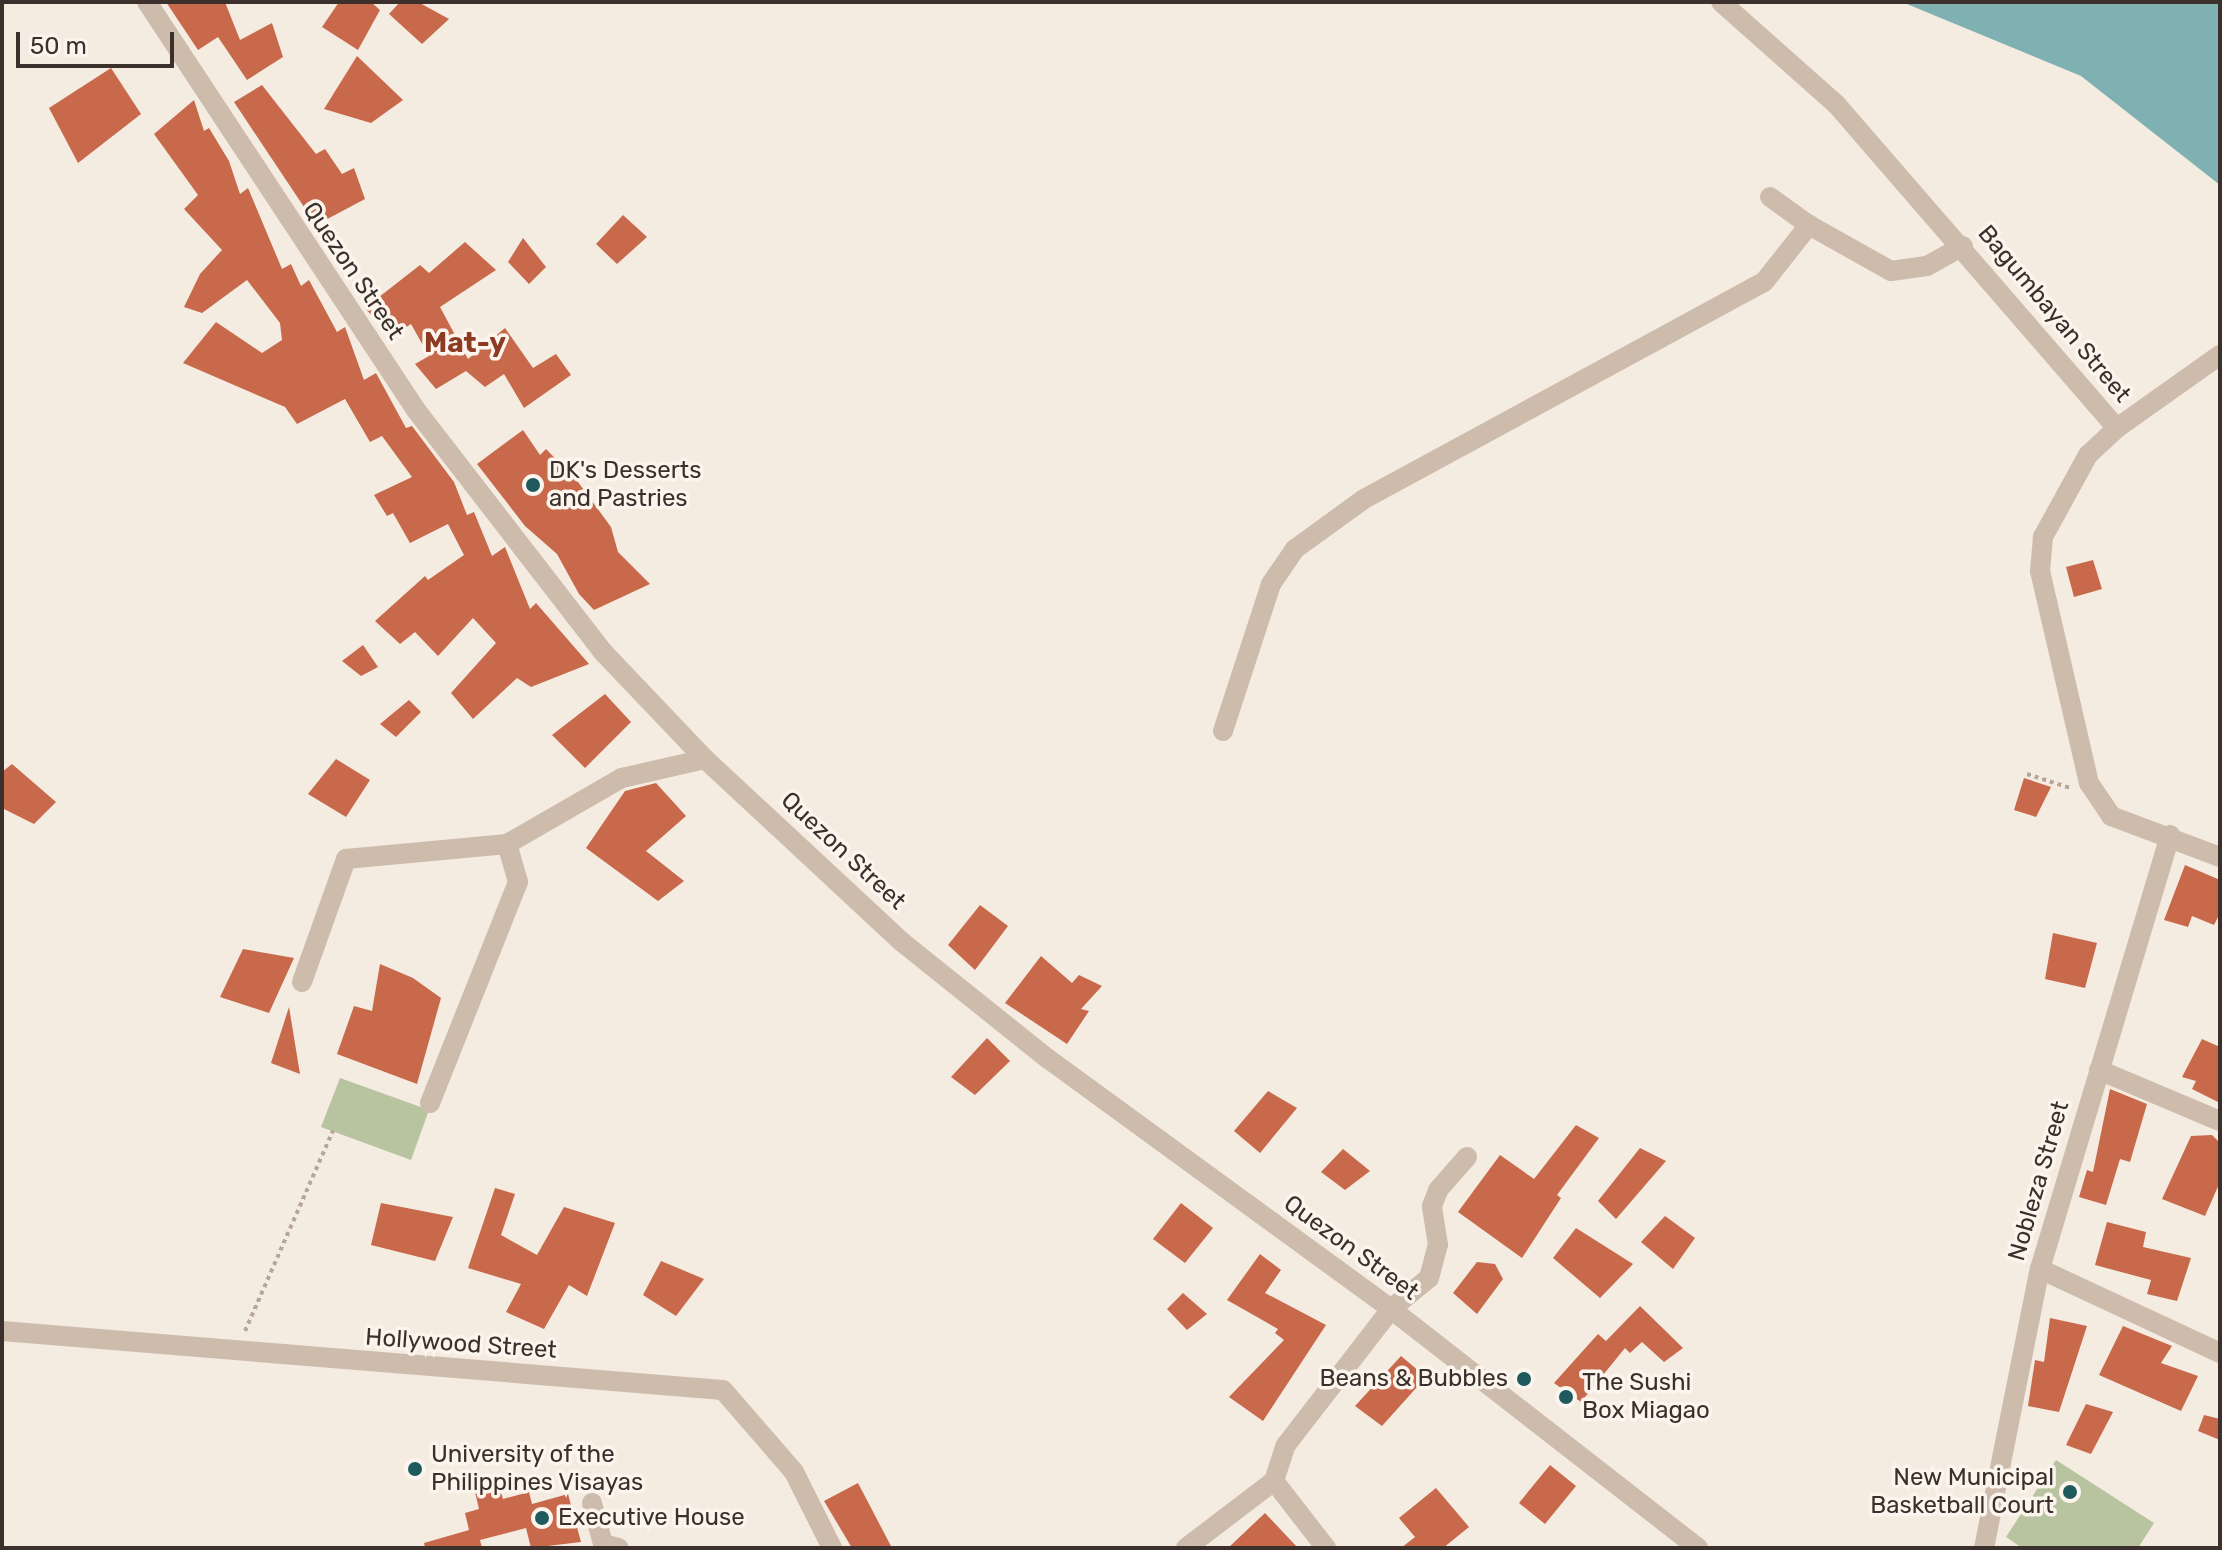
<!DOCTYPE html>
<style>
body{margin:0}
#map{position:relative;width:2222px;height:1550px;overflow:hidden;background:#f4ebe1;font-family:Rubik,sans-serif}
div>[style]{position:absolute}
.green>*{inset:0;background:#b8c4a0}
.water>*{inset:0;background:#7fb0b2}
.building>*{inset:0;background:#c8694b}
.path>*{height:4px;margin-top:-2px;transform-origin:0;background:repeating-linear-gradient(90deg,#b9a596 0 4px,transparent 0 8px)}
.minor>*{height:20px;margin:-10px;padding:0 10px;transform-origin:10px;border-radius:10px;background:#cdbbac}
.dots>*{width:22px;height:22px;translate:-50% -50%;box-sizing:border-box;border:4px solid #fbf5ee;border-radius:50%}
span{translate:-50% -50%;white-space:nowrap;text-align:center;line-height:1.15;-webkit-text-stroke:7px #fbf5ee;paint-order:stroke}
.street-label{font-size:24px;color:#3b302b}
.poi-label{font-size:24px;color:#3b302b}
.left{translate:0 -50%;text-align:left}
.right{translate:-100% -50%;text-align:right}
.quarter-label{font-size:28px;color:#8c3b22;font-weight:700}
.frame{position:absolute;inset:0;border:4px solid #3b302b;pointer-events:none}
.scale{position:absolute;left:16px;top:32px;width:158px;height:36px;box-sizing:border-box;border:4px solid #3b302b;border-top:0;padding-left:10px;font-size:24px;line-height:28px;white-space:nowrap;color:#3b302b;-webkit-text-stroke:6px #fbf5ee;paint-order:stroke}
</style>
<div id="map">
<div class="green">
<div style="clip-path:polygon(340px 1078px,429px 1110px,411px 1160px,321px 1127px)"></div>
<div style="clip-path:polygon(2056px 1460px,2154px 1523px,2138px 1548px,2022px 1548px,2006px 1537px)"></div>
</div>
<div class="water">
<div style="clip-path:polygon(1902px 2px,2220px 2px,2220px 185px,2081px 76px)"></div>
</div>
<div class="building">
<div style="clip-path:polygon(166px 2px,225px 2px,240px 40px,272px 23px,283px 57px,247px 80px,218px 37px,198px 50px)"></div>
<div style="clip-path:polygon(339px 2px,371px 2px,380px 10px,358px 50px,322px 27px)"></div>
<div style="clip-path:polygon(400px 2px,418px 2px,449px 19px,422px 44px,389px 14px)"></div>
<div style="clip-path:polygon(357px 56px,403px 100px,371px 123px,324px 109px)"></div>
<div style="clip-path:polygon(111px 68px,141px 114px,78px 163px,49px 108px)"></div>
<div style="clip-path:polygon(262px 85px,316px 154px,325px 149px,342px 174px,354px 168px,365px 199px,316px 225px,234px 102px)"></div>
<div style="clip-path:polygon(194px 100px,204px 131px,209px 128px,229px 161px,240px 194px,248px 188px,282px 269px,291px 264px,301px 286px,309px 280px,337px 332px,345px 327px,364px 380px,376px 373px,406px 428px,412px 426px,454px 482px,467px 515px,474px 512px,492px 556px,505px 547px,530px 609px,536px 603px,589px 664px,531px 687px,517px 678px,473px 719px,451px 693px,496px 643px,473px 618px,438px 656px,415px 632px,400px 644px,375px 621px,425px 576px,428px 580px,464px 555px,448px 524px,410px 543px,393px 513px,387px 516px,374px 495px,412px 477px,382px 436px,370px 442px,345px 399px,297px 424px,285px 407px,183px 363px,216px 322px,262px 353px,282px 340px,280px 323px,247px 280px,202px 313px,184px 307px,200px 274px,222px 250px,184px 209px,198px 195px,154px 134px)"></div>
<div style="clip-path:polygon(623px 215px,647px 237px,617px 264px,596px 244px)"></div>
<div style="clip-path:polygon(523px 238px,546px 267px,529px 284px,508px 262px)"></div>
<div style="clip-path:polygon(465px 242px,496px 270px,440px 307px,468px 359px,505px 328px,533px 368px,556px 354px,571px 375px,524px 408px,504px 374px,485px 387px,466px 371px,436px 389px,415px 364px,429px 356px,411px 324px,391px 337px,365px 308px,420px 265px,429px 273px)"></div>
<div style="clip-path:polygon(523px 430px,540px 455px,546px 449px,578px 482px,611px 527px,618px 552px,650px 584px,594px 610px,579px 594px,557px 554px,525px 526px,477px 464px)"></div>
<div style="clip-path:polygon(2093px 560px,2102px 589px,2074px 597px,2066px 567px)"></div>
<div style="clip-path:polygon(363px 645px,378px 667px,361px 676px,342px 661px)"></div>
<div style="clip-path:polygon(605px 694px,631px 722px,585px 768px,552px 735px)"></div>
<div style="clip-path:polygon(409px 700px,421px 712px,396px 737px,380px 724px)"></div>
<div style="clip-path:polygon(336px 759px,370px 780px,346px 817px,308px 794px)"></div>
<div style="clip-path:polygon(12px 764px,56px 802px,34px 824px,2px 808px,2px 772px)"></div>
<div style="clip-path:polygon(2024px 778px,2051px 787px,2036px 817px,2014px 810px)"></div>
<div style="clip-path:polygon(656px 783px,686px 816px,646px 851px,684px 881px,658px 901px,586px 848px,625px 791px)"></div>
<div style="clip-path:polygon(2185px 865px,2220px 880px,2220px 913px,2214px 925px,2192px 916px,2188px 927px,2164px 920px)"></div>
<div style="clip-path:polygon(980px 905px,1008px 926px,975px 970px,948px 945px)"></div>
<div style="clip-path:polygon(2053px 933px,2097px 943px,2085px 988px,2045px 979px)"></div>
<div style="clip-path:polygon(243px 949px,294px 958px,269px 1013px,220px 997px)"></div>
<div style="clip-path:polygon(1041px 956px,1072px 983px,1079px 975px,1102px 986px,1081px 1009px,1089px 1011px,1067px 1044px,1005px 1003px)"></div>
<div style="clip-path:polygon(380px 964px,413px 978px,441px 998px,417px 1084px,337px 1054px,354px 1006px,372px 1011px)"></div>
<div style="clip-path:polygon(289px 1007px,300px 1074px,271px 1063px)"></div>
<div style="clip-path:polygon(987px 1038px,1010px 1061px,975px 1095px,951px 1077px)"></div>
<div style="clip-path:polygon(2202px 1039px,2220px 1047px,2220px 1103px,2192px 1089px,2196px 1081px,2182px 1077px)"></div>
<div style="clip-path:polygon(2110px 1089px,2147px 1104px,2130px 1162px,2120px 1159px,2106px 1205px,2079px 1197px,2087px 1170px,2093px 1172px)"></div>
<div style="clip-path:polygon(1268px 1091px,1297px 1108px,1260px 1153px,1234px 1131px)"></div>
<div style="clip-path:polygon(1576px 1125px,1599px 1138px,1557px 1195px,1561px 1198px,1522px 1258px,1458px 1212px,1500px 1155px,1534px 1179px)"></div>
<div style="clip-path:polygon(2212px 1135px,2220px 1143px,2220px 1182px,2205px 1216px,2162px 1199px,2191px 1136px)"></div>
<div style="clip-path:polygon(1640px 1148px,1666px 1161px,1616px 1219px,1598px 1201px)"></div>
<div style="clip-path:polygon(1343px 1149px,1370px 1171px,1345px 1190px,1321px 1172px)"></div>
<div style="clip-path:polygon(495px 1188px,515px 1194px,501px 1235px,537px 1255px,564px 1207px,615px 1223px,587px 1296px,569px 1285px,544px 1329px,506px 1312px,521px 1284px,468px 1268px)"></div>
<div style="clip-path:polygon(381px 1203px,453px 1217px,435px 1261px,371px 1245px)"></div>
<div style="clip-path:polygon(1181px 1203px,1213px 1228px,1185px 1263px,1153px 1239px)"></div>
<div style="clip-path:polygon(1665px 1216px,1695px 1238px,1673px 1269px,1641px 1242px)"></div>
<div style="clip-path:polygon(2107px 1222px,2146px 1232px,2143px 1247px,2191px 1258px,2177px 1301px,2147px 1294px,2151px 1280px,2095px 1265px)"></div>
<div style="clip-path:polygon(1576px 1228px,1633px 1264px,1600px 1298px,1553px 1258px)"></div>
<div style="clip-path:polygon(1260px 1254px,1281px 1270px,1265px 1293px,1326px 1325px,1263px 1421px,1229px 1397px,1284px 1340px,1275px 1333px,1278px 1329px,1227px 1300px)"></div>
<div style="clip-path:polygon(661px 1261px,704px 1279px,676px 1316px,643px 1295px)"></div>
<div style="clip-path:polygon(1477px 1262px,1495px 1264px,1503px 1279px,1477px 1314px,1453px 1293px)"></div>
<div style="clip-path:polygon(1183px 1293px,1207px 1314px,1187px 1330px,1167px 1309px)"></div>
<div style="clip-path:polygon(1640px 1306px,1683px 1348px,1664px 1362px,1642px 1342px,1630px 1353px,1625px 1348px,1581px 1402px,1554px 1383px,1598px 1334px,1606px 1341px)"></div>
<div style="clip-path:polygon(2050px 1318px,2087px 1326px,2059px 1412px,2028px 1406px,2035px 1360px,2044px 1362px)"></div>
<div style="clip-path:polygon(2123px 1326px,2172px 1346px,2161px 1363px,2198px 1376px,2181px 1411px,2099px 1375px)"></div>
<div style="clip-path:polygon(1401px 1356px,1426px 1377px,1382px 1426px,1355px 1406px)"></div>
<div style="clip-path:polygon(2086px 1404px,2113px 1412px,2091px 1454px,2066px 1445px)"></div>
<div style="clip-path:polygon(2204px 1415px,2220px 1419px,2220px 1440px,2198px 1431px)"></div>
<div style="clip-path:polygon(1550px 1465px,1576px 1486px,1545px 1524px,1519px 1503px)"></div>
<div style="clip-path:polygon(858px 1483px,892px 1548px,852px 1548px,824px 1501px)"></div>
<div style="clip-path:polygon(499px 1486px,503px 1499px,529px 1492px,532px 1504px,568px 1494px,581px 1542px,531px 1548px,526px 1528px,480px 1540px,482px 1548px,425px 1548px,424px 1543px,469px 1530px,465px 1513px,479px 1509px,475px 1492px)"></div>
<div style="clip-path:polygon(1436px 1488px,1469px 1527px,1443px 1548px,1401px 1548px,1415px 1537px,1399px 1518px)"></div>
<div style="clip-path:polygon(1265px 1513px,1298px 1548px,1228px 1548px)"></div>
</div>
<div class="path">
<div style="left:2027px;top:774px;width:45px;rotate:18deg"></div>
<div style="left:245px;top:1331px;width:219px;rotate:-66.3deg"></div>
</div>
<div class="minor">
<div style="left:147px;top:2px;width:489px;rotate:56.6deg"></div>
<div style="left:416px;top:410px;width:306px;rotate:52.3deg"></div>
<div style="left:603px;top:652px;width:148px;rotate:46.4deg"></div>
<div style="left:705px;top:759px;width:269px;rotate:42.9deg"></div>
<div style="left:902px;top:942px;width:186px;rotate:38.7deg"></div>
<div style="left:1047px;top:1058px;width:426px;rotate:36.1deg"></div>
<div style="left:1391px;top:1309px;width:389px;rotate:37.9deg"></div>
<div style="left:1721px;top:2px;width:154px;rotate:41.6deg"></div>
<div style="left:1836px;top:104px;width:429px;rotate:49.1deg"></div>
<div style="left:1770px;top:197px;width:48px;rotate:35.7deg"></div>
<div style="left:2220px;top:355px;width:126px;rotate:144.7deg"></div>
<div style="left:2117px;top:428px;width:40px;rotate:137deg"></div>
<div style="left:2088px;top:455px;width:94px;rotate:118.8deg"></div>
<div style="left:2043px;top:537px;width:34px;rotate:95deg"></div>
<div style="left:2040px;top:571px;width:218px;rotate:77deg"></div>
<div style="left:2089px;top:783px;width:40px;rotate:56deg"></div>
<div style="left:2111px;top:816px;width:116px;rotate:20.6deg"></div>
<div style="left:1223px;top:731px;width:155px;rotate:-71.9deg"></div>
<div style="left:1271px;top:584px;width:42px;rotate:-55.6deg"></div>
<div style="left:1295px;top:549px;width:85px;rotate:-35.9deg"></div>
<div style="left:1364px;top:499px;width:455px;rotate:-28.5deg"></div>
<div style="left:1764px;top:282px;width:73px;rotate:-51.7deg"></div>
<div style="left:1809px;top:225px;width:94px;rotate:29.3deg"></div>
<div style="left:1891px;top:271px;width:36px;rotate:-8deg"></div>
<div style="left:1927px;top:266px;width:41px;rotate:-29.1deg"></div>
<div style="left:302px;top:982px;width:131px;rotate:-70.3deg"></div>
<div style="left:346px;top:859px;width:162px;rotate:-5.3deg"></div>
<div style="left:2099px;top:1070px;width:131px;rotate:22.9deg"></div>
<div style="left:430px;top:1103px;width:238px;rotate:-68.3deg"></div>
<div style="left:518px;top:882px;width:40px;rotate:-106deg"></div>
<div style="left:507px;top:844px;width:133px;rotate:-29.9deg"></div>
<div style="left:622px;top:778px;width:85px;rotate:-12.9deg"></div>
<div style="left:2040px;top:1269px;width:199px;rotate:25deg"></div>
<div style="left:2px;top:1331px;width:723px;rotate:4.68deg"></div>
<div style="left:723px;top:1390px;width:108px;rotate:49.1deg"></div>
<div style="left:794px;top:1472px;width:85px;rotate:63.4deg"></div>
<div style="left:592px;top:1503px;width:42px;rotate:75deg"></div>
<div style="left:603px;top:1544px;width:16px;rotate:14deg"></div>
<div style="left:1186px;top:1548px;width:111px;rotate:-37.3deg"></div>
<div style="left:1326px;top:1548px;width:85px;rotate:-127.8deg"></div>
<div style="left:1274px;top:1481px;width:38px;rotate:-72deg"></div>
<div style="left:1286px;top:1445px;width:172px;rotate:-52.3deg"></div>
<div style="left:1391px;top:1309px;width:49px;rotate:-39.2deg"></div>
<div style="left:1429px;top:1278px;width:34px;rotate:-75deg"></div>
<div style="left:1438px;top:1245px;width:39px;rotate:-99deg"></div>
<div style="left:1432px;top:1206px;width:17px;rotate:-69deg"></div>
<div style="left:1438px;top:1190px;width:44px;rotate:-48.7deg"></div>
<div style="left:1984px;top:1548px;width:285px;rotate:-78.7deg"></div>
<div style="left:2040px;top:1269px;width:453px;rotate:-73.3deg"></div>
</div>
<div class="dots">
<div style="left:533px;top:485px;background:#1f5a5e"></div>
<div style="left:1524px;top:1379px;background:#1f5a5e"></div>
<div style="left:1566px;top:1397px;background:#1f5a5e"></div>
<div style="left:415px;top:1469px;background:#1f5a5e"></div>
<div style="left:2070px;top:1492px;background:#1f5a5e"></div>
<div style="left:542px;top:1518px;background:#1f5a5e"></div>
</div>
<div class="street-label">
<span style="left:353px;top:271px;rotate:56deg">Quezon Street</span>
<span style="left:2054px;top:314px;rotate:50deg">Bagumbayan Street</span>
<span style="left:843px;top:851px;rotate:43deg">Quezon Street</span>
<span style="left:2039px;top:1181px;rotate:-74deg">Nobleza Street</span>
<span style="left:1351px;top:1248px;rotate:36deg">Quezon Street</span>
<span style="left:461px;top:1344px;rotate:4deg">Hollywood Street</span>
</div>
<div class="poi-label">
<span class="left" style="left:549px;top:485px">DK's Desserts<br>and Pastries</span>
<span class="right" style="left:1508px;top:1379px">Beans &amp; Bubbles</span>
<span class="left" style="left:1582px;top:1397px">The Sushi<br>Box Miagao</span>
<span class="left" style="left:431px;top:1469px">University of the<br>Philippines Visayas</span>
<span class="right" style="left:2054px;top:1492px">New Municipal<br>Basketball Court</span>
<span class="left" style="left:558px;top:1518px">Executive House</span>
</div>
<div class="quarter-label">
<span style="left:465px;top:343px">Mat-y</span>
</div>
<div class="frame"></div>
<div class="scale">50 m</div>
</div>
